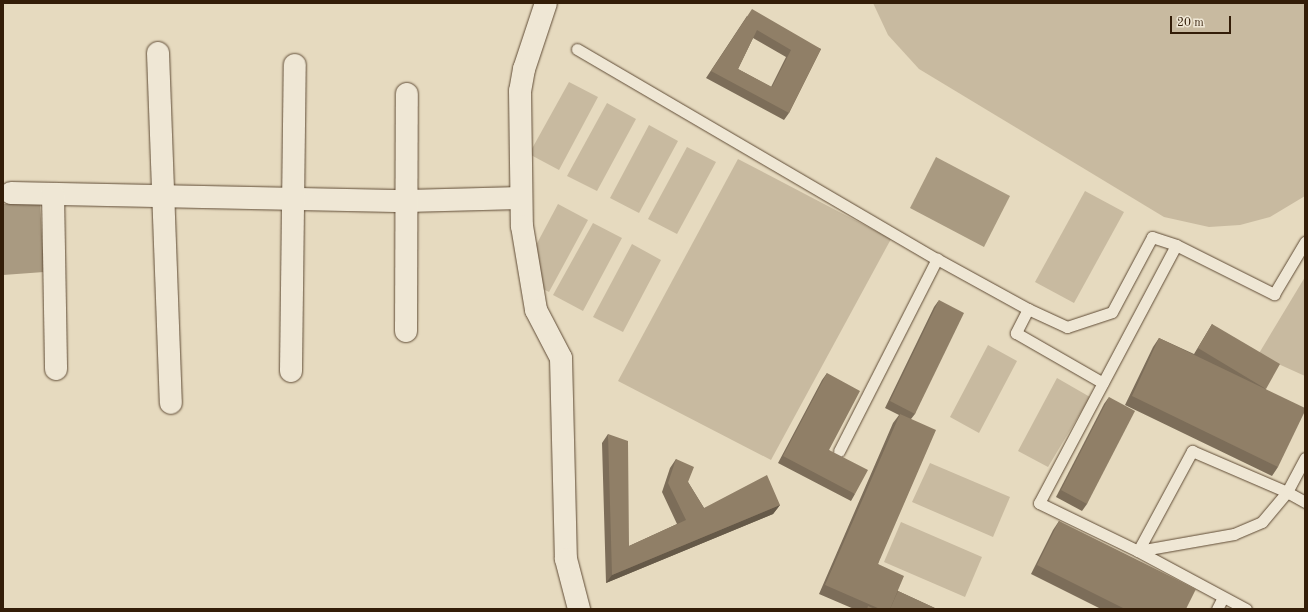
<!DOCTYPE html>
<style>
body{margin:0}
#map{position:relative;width:1308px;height:612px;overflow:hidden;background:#e6dabf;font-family:"Old Standard TT",serif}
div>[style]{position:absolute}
.green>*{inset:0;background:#c8baa0}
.water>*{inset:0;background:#a99a81}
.roads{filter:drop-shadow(0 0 1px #604c36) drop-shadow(0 0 1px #604c36)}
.lane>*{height:11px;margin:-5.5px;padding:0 5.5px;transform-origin:5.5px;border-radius:5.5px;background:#efe7d5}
.street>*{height:22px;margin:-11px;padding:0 11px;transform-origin:11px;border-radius:11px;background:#efe7d5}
.secondary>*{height:22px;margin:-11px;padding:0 11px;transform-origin:11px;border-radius:11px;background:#efe7d5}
.wall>*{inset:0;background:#7c6d59}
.shaded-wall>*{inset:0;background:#655948}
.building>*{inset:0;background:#907f67}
span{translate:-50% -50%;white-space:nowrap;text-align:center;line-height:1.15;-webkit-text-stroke:4px #efe7d5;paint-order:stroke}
.frame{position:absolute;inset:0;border:4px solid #331d08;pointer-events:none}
.scale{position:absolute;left:1170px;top:16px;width:61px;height:18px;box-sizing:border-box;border:2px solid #331d08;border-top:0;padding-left:5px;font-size:12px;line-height:14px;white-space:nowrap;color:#331d08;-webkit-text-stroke:3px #efe7d5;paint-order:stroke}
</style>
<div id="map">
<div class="green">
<div style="clip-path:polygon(873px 3px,1305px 3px,1305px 196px,1270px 217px,1240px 225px,1209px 227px,1164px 217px,919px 69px,888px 35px)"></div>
<div style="clip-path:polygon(569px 82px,598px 97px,559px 170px,529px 154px)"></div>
<div style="clip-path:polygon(607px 103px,636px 119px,597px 191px,567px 176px)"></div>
<div style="clip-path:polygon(649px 125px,678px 141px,639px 213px,610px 198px)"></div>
<div style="clip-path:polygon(687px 147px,716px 162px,677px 234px,648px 219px)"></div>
<div style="clip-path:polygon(738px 159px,891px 239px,771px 460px,618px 381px)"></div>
<div style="clip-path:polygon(1085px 191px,1124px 212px,1074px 303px,1035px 282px)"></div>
<div style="clip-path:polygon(558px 204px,588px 220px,549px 292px,519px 277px)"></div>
<div style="clip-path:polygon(593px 223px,622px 238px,583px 311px,553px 295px)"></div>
<div style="clip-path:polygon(632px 244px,661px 260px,623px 332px,593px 317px)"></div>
<div style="clip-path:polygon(1305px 277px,1305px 376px,1258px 355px)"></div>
<div style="clip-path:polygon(988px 345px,1017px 361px,979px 433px,950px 417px)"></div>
<div style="clip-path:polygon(1057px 378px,1090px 397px,1048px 467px,1018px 451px)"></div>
<div style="clip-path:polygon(930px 463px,1010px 497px,993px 537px,912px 502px)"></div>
<div style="clip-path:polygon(901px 522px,982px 557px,965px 597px,884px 562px)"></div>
</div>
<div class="water">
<div style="clip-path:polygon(936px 157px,1010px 196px,984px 247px,910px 208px)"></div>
<div style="clip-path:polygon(40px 201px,44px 272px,3px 275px,3px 204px)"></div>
</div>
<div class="roads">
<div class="lane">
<div style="left:577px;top:49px;width:417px;rotate:30.3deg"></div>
<div style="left:1028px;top:309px;width:27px;rotate:117deg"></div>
<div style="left:1016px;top:333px;width:100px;rotate:29.9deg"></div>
<div style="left:839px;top:451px;width:216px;rotate:-63deg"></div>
<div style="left:937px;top:259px;width:104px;rotate:28.8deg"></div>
<div style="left:1028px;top:309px;width:43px;rotate:24.8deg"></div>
<div style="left:1067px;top:327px;width:47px;rotate:-18.4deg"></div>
<div style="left:1112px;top:312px;width:85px;rotate:-61.9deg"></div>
<div style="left:1152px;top:237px;width:25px;rotate:18deg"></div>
<div style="left:1305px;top:458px;width:38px;rotate:118deg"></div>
<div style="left:1287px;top:492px;width:39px;rotate:130deg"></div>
<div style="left:1262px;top:522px;width:30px;rotate:157deg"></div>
<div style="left:1234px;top:534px;width:97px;rotate:170deg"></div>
<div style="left:1138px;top:551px;width:114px;rotate:-61.6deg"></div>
<div style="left:1192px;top:451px;width:103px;rotate:23.3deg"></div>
<div style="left:1287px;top:492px;width:21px;rotate:29deg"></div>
<div style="left:1217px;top:609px;width:13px;rotate:-63deg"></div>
<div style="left:1246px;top:609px;width:123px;rotate:-151.8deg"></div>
<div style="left:1138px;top:551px;width:110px;rotate:-154.1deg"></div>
<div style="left:1039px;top:503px;width:292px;rotate:-62deg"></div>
<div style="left:1176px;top:245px;width:110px;rotate:26.6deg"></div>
<div style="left:1274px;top:294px;width:61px;rotate:-59.2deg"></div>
</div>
<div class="street">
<div style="left:158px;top:53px;width:350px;rotate:87.9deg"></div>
<div style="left:11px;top:193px;width:396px;rotate:1.2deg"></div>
<div style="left:407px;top:201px;width:114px;rotate:-1.5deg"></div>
<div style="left:53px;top:194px;width:175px;rotate:89deg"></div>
<div style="left:406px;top:331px;width:237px;rotate:-89.8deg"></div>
<div style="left:291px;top:371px;width:306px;rotate:-89.3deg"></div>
</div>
<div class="secondary">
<div style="left:546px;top:3px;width:70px;rotate:108.4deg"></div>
<div style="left:524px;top:69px;width:22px;rotate:100deg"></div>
<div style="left:520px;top:91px;width:135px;rotate:89.2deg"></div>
<div style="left:522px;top:226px;width:85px;rotate:80.5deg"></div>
<div style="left:536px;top:310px;width:54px;rotate:62.5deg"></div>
<div style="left:561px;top:358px;width:201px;rotate:88.6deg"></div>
<div style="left:566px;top:559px;width:52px;rotate:75.4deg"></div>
</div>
</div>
<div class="wall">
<div style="clip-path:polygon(evenodd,747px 16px,821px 49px,789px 113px,784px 120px,706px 78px,747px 16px,753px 38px,786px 57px,771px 87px,738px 69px,753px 38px)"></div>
<div style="clip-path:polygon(939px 300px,915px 414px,911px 419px,878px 564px,898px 591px,937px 609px,854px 609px,819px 594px,893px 423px,899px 415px,885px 408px,934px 307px)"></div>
<div style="clip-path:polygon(1212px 324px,1266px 389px,1278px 467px,1272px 476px,1125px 405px,1153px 347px,1159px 338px,1194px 354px)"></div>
<div style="clip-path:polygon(827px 373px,829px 450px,855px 494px,851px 501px,778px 463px,822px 380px)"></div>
<div style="clip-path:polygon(1109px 397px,1087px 504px,1082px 511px,1056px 497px,1104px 404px)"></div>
<div style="clip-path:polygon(608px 434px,629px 546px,677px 524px,662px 492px,670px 468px,676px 459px,688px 482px,704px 508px,780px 505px,773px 514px,606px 583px,602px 443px)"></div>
<div style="clip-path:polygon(1059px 521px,1186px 609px,1101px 609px,1031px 574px,1053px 530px)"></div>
</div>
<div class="shaded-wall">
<div style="clip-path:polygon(780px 505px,773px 514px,606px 583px,612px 575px)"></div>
</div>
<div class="building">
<div style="clip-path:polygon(evenodd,752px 9px,821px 49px,789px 113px,711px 71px,752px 9px,757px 30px,791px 50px,772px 87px,738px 69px,757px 30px)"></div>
<div style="clip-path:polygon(939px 300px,964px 313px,915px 414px,890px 401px)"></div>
<div style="clip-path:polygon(1212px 324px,1280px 364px,1266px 389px,1198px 348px)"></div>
<div style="clip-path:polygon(1159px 338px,1305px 408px,1305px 411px,1278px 467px,1132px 396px)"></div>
<div style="clip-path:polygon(827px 373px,860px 391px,829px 450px,868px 470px,855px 494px,783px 456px)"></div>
<div style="clip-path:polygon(1109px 397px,1135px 411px,1087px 504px,1061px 490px)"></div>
<div style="clip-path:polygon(900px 414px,936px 430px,878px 564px,904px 576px,890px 609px,880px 609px,825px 585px)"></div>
<div style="clip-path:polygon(608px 434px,628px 441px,629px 546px,686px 520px,668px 483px,676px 459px,694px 467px,688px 482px,704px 508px,767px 475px,780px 505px,612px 575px)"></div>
<div style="clip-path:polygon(1059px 521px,1196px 589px,1186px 609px,1125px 609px,1037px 565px)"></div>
<div style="clip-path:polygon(898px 591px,937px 609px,890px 609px)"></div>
<div style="clip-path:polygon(868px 606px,875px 609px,867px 609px)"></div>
</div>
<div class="frame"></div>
<div class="scale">20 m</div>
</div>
